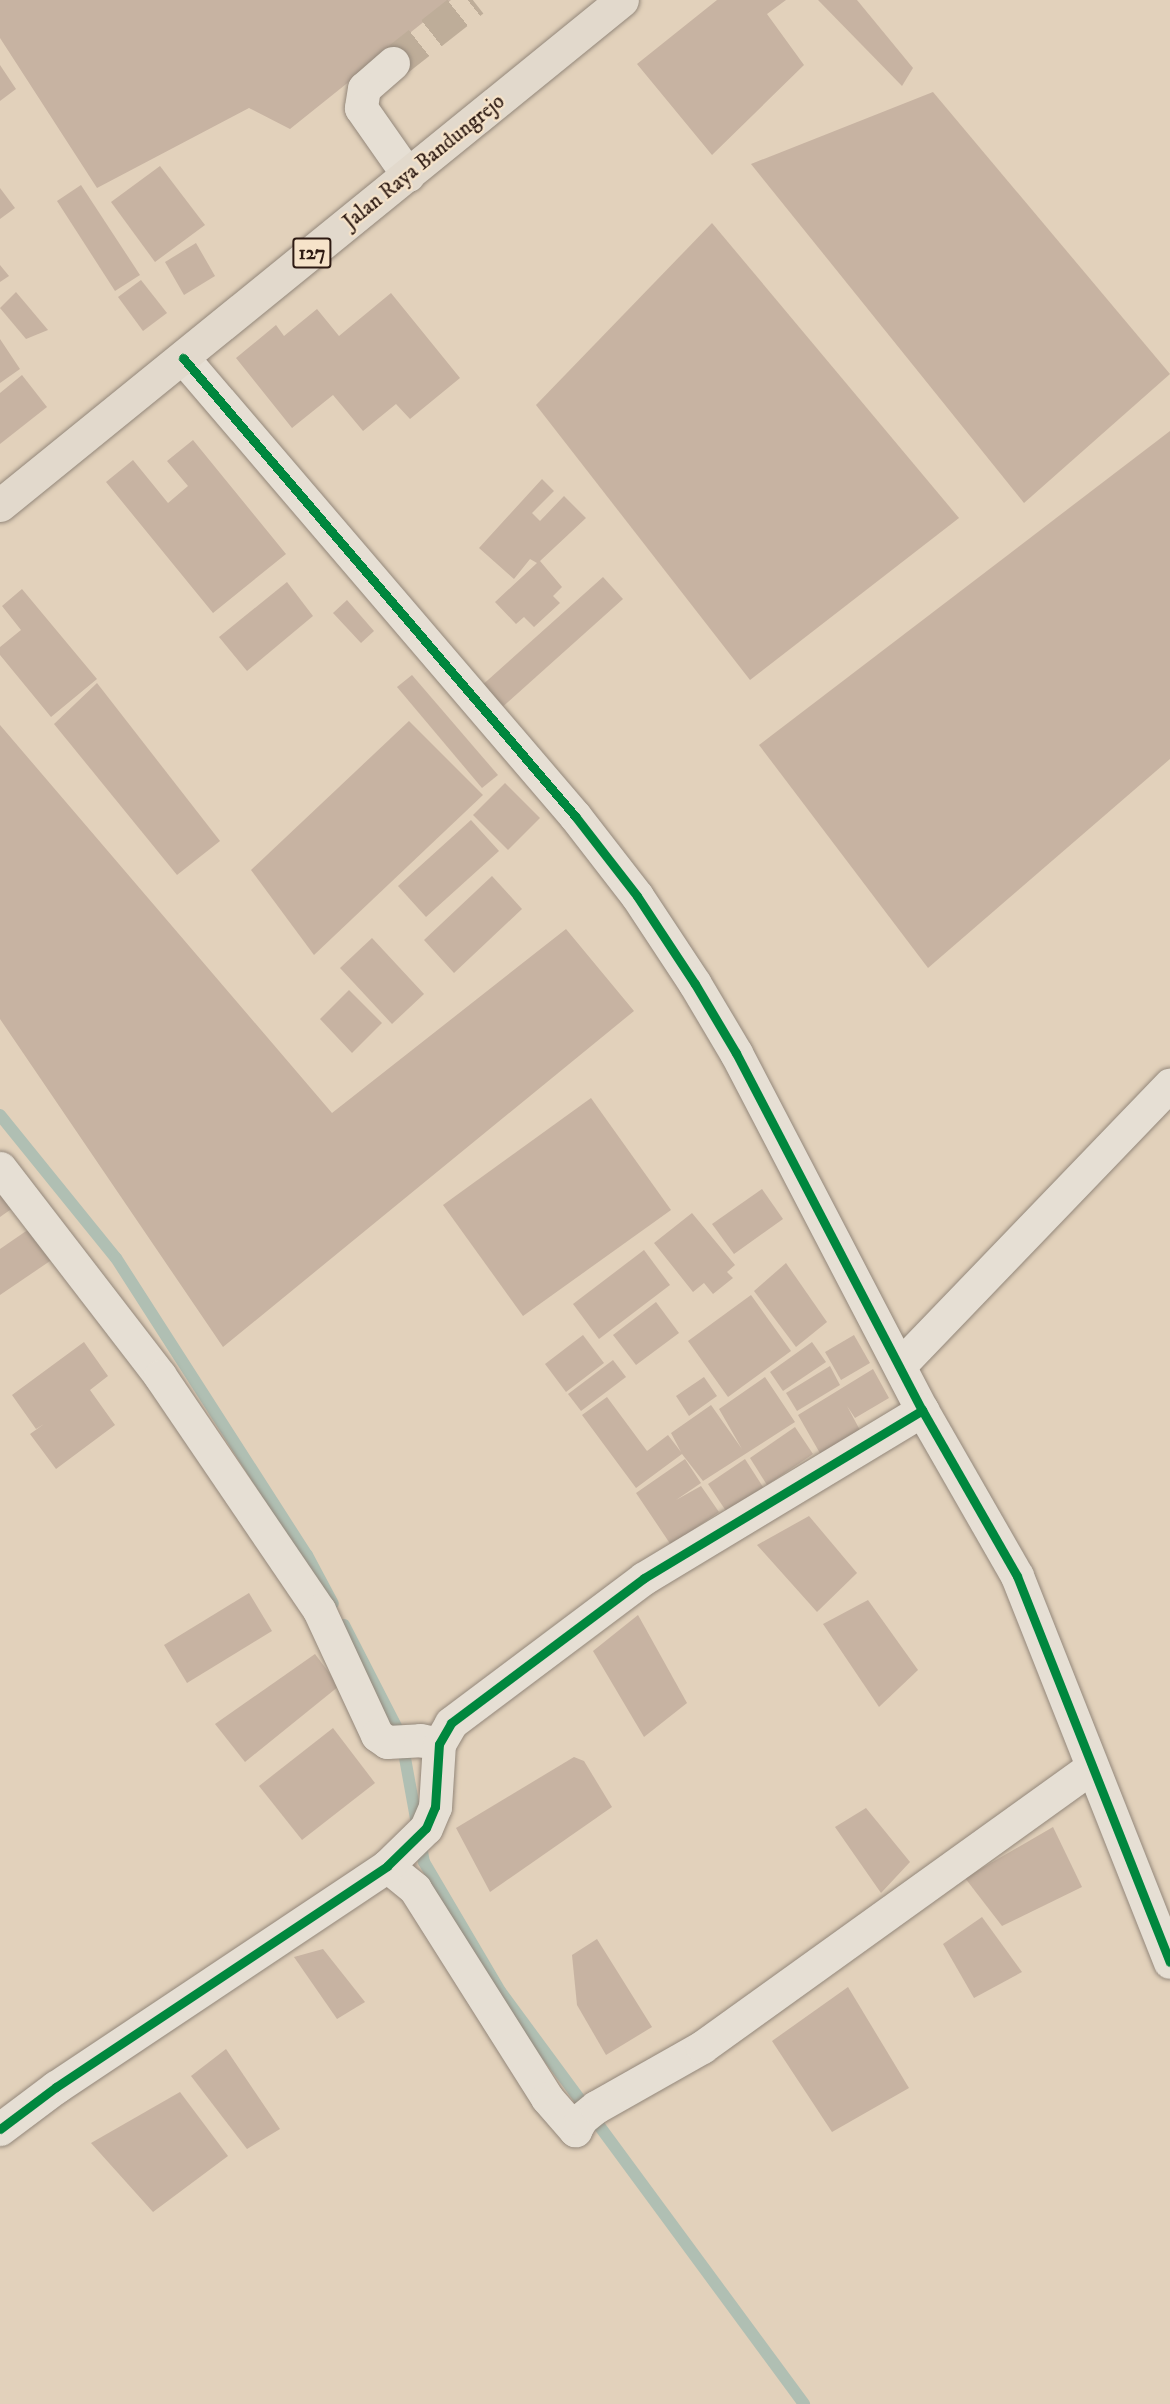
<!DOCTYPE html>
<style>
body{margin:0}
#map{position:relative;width:1170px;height:2404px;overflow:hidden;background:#e2d1bb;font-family:"IM FELL DW Pica",serif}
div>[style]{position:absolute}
.stream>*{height:12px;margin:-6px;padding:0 6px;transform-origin:6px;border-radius:6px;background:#b0bfb3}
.building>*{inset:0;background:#c7b3a2}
.minor-tunnel>*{height:33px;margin-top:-16.5px;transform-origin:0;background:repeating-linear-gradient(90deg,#bead99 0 33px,transparent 0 49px)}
.roads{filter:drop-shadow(0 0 2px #93877a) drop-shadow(0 0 2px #93877a)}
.minor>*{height:33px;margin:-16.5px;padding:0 16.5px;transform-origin:16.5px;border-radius:16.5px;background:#e6dfd4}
.major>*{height:33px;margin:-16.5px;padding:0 16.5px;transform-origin:16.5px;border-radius:16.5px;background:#e2d9cc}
.cycleway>*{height:9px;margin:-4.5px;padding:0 4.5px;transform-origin:4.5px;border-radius:4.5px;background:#00873e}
span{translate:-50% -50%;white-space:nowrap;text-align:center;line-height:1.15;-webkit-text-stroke:4.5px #f6e3c9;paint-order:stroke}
.shield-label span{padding:2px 4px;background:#f6e3c9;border:2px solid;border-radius:4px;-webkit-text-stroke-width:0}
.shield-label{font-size:20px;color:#2e1b13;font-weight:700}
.street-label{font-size:21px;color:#2e1b13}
</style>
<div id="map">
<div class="stream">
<div style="left:0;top:1115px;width:184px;rotate:51deg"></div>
<div style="left:116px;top:1258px;width:353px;rotate:57.3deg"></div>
<div style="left:307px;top:1555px;width:55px;rotate:62deg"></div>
<div style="left:344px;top:1625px;width:125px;rotate:62.8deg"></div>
<div style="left:401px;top:1736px;width:128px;rotate:79.7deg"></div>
<div style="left:424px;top:1862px;width:150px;rotate:59.5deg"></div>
<div style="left:500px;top:1991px;width:513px;rotate:53.64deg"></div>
</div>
<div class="building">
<div style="clip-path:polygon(0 0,451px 0,290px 129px,249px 108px,97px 188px,0 38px)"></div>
<div style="clip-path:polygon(717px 0,786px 0,767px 14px,804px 65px,712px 155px,637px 64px)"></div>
<div style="clip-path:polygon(818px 0,857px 0,913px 68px,902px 86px)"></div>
<div style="clip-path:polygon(0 65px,16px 89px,0 101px)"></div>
<div style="clip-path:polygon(933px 92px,1170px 374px,1024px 503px,751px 164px)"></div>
<div style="clip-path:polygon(160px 166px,205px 225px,155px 262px,111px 202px)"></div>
<div style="clip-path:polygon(81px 185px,140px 275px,115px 291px,57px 201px)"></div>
<div style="clip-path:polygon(0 188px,15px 208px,0 219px)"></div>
<div style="clip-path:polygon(712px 223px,959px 518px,750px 680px,536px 405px)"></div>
<div style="clip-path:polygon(196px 243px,215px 276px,184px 295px,165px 262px)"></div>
<div style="clip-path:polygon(0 265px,9px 276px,0 282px)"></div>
<div style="clip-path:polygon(141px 280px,167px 313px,143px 331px,118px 297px)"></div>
<div style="clip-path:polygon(16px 292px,48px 330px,26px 339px,0 308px)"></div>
<div style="clip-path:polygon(391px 293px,460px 378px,410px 419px,396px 404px,363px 431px,333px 395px,292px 428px,236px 358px,276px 325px,284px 336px,317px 309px,339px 336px)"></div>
<div style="clip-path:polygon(0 339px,20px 369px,0 383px)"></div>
<div style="clip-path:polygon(22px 375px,47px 407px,0 444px,0 393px)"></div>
<div style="clip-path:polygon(1170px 431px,1170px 759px,928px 968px,759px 745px)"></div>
<div style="clip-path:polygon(193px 440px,286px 554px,213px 613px,106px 482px,133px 460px,168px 503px,188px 486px,167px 461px)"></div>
<div style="clip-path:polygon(542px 479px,554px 491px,532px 513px,540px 521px,564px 496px,586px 518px,540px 561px,562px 587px,553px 596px,560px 603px,534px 627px,524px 617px,516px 624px,495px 602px,537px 563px,530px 559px,514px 579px,479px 548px)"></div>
<div style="clip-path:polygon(603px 577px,623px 599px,499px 710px,479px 688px)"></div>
<div style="clip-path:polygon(287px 582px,313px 616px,247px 671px,219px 637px)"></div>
<div style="clip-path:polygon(22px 589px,97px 679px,51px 717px,0 655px,0 647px,21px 630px,2px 606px)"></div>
<div style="clip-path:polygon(347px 600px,374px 631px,361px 643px,333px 613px)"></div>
<div style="clip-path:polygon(412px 675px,498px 775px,482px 788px,397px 687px)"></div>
<div style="clip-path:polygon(97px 683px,220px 841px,177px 875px,54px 724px)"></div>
<div style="clip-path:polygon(409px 721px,483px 795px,314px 955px,251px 870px)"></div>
<div style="clip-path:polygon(0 725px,332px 1113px,566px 929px,634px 1011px,223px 1347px,0 1019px)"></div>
<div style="clip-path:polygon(505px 783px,540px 818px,508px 850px,473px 815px)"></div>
<div style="clip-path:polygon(471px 820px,499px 851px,426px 917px,398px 886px)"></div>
<div style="clip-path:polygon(492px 876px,522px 909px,454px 973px,424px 940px)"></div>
<div style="clip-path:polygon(372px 938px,424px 994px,392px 1024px,340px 968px)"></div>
<div style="clip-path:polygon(349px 990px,382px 1023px,352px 1053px,320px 1019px)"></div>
<div style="clip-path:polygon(591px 1098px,671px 1210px,523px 1316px,443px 1205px)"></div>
<div style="clip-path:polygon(0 1182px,17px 1205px,0 1217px)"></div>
<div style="clip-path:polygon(762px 1189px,783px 1219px,734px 1254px,712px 1224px)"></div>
<div style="clip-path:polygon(692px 1213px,735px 1265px,727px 1272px,733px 1278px,713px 1294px,704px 1283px,693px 1292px,654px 1243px)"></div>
<div style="clip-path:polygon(32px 1227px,53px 1259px,0 1295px,0 1249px)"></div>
<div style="clip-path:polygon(644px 1250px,670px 1285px,599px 1339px,573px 1304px)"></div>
<div style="clip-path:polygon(786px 1263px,827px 1322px,796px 1347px,754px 1291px)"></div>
<div style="clip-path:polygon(751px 1295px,791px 1351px,728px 1397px,688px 1341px)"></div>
<div style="clip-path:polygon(656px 1302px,679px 1333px,636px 1365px,613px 1335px)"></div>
<div style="clip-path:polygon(583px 1335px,604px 1363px,566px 1392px,545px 1364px)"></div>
<div style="clip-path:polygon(854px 1335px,870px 1363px,841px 1380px,825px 1352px)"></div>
<div style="clip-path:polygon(84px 1342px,108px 1376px,90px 1390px,115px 1425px,56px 1469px,30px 1434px,44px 1424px,36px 1429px,12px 1395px)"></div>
<div style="clip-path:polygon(812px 1342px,826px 1362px,783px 1391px,770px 1372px)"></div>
<div style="clip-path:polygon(613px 1360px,626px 1377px,581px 1411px,568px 1394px)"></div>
<div style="clip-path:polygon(830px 1366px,840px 1385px,797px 1411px,786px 1393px)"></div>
<div style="clip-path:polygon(873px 1369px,889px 1398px,855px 1418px,847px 1406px,861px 1432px,821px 1455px,798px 1415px)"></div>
<div style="clip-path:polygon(704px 1377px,717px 1396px,689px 1416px,676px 1396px)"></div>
<div style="clip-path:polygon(765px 1377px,795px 1422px,703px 1481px,682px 1454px,636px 1488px,582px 1415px,607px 1397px,647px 1451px,668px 1435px,681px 1452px,671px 1433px,711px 1405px,742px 1449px,719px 1409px)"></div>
<div style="clip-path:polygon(795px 1427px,813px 1454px,767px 1485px,750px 1458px)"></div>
<div style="clip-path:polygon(685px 1459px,701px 1483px,676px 1500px,701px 1486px,719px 1512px,671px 1545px,636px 1493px)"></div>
<div style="clip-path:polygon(745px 1459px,765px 1490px,728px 1514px,708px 1484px)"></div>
<div style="clip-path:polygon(809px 1516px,857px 1573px,817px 1612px,757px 1545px)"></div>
<div style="clip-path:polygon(249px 1593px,272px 1631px,187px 1683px,164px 1645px)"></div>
<div style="clip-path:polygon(868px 1600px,918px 1670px,879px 1707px,823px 1624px)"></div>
<div style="clip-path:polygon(638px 1615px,687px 1703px,644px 1737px,593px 1651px)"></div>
<div style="clip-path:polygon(315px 1654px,339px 1686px,245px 1762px,215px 1724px)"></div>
<div style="clip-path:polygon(333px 1728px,375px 1783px,302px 1840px,259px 1786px)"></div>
<div style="clip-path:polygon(574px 1757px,584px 1761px,612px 1807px,490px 1892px,456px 1828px)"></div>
<div style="clip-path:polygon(866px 1808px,910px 1862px,881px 1893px,835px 1827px)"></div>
<div style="clip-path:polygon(1053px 1827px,1082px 1887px,1002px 1926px,965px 1878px)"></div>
<div style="clip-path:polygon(982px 1917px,1022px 1972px,974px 1998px,943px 1944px)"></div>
<div style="clip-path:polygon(597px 1939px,652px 2027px,606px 2055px,577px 2005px,572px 1955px)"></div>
<div style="clip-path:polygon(323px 1949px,365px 2002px,337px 2019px,294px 1957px)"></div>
<div style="clip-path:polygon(848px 1987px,909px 2088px,832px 2132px,772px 2041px)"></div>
<div style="clip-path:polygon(226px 2049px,280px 2129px,247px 2149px,191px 2076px)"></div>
<div style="clip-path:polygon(180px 2092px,228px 2156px,153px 2212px,91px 2143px)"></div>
</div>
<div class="minor-tunnel">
<div style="left:393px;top:63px;width:102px;rotate:-38.2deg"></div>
</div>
<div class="roads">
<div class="minor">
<div style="left:393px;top:63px;width:38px;rotate:139deg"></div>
<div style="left:364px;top:88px;width:20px;rotate:99deg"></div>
<div style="left:361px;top:108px;width:82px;rotate:55deg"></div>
<div style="left:183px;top:358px;width:603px;rotate:49.44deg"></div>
<div style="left:575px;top:816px;width:101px;rotate:52.2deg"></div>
<div style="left:637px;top:896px;width:105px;rotate:56.6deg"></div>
<div style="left:695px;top:984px;width:80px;rotate:59.3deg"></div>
<div style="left:736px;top:1053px;width:403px;rotate:62.5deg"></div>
<div style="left:922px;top:1410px;width:191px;rotate:60.2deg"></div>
<div style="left:1017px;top:1576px;width:415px;rotate:68.4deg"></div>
<div style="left:0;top:1168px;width:262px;rotate:52.4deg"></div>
<div style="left:160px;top:1376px;width:283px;rotate:55.8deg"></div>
<div style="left:319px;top:1610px;width:138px;rotate:65.1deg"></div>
<div style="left:377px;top:1735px;width:12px;rotate:35deg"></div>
<div style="left:387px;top:1742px;width:33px;rotate:-3deg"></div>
<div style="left:420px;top:1740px;width:19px;rotate:12deg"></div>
<div style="left:901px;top:1364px;width:388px;rotate:-46.1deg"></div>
<div style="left:387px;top:1866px;width:36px;rotate:39deg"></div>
<div style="left:415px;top:1889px;width:247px;rotate:57.7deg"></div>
<div style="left:547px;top:2098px;width:43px;rotate:48.8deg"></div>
<div style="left:575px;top:2130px;width:13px;rotate:-61deg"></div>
<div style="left:581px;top:2119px;width:19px;rotate:-39deg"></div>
<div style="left:596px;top:2107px;width:122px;rotate:-29.5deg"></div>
<div style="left:702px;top:2047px;width:479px;rotate:-35.7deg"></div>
<div style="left:0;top:2129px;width:70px;rotate:-36.9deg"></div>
<div style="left:56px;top:2087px;width:398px;rotate:-33.7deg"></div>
<div style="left:387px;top:1866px;width:54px;rotate:-44.3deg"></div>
<div style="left:426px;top:1828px;width:23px;rotate:-67deg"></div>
<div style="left:435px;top:1807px;width:63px;rotate:-86.4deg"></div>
<div style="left:439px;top:1744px;width:24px;rotate:-60deg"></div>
<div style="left:451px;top:1723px;width:241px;rotate:-36.9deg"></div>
<div style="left:644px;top:1578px;width:325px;rotate:-31.1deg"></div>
</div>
<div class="major">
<div style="left:0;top:505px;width:801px;rotate:-39.07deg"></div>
</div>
</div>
<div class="cycleway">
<div style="left:183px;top:358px;width:603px;rotate:49.44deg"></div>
<div style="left:575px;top:816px;width:101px;rotate:52.2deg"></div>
<div style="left:637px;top:896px;width:105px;rotate:56.6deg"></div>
<div style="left:695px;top:984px;width:80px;rotate:59.3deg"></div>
<div style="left:736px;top:1053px;width:403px;rotate:62.5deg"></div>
<div style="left:922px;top:1410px;width:191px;rotate:60.2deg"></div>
<div style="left:1017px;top:1576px;width:415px;rotate:68.4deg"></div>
<div style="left:0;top:2129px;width:70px;rotate:-36.9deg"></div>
<div style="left:56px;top:2087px;width:398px;rotate:-33.7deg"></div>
<div style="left:387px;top:1866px;width:54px;rotate:-44.3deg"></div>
<div style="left:426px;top:1828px;width:23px;rotate:-67deg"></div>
<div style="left:435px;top:1807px;width:63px;rotate:-86.4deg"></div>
<div style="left:439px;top:1744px;width:24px;rotate:-60deg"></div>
<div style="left:451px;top:1723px;width:241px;rotate:-36.9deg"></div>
<div style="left:644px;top:1578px;width:325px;rotate:-31.1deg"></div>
</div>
<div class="shield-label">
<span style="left:312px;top:253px">127</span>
</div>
<div class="street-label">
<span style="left:424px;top:162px;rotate:-39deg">Jalan Raya Bandungrejo</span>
</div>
</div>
